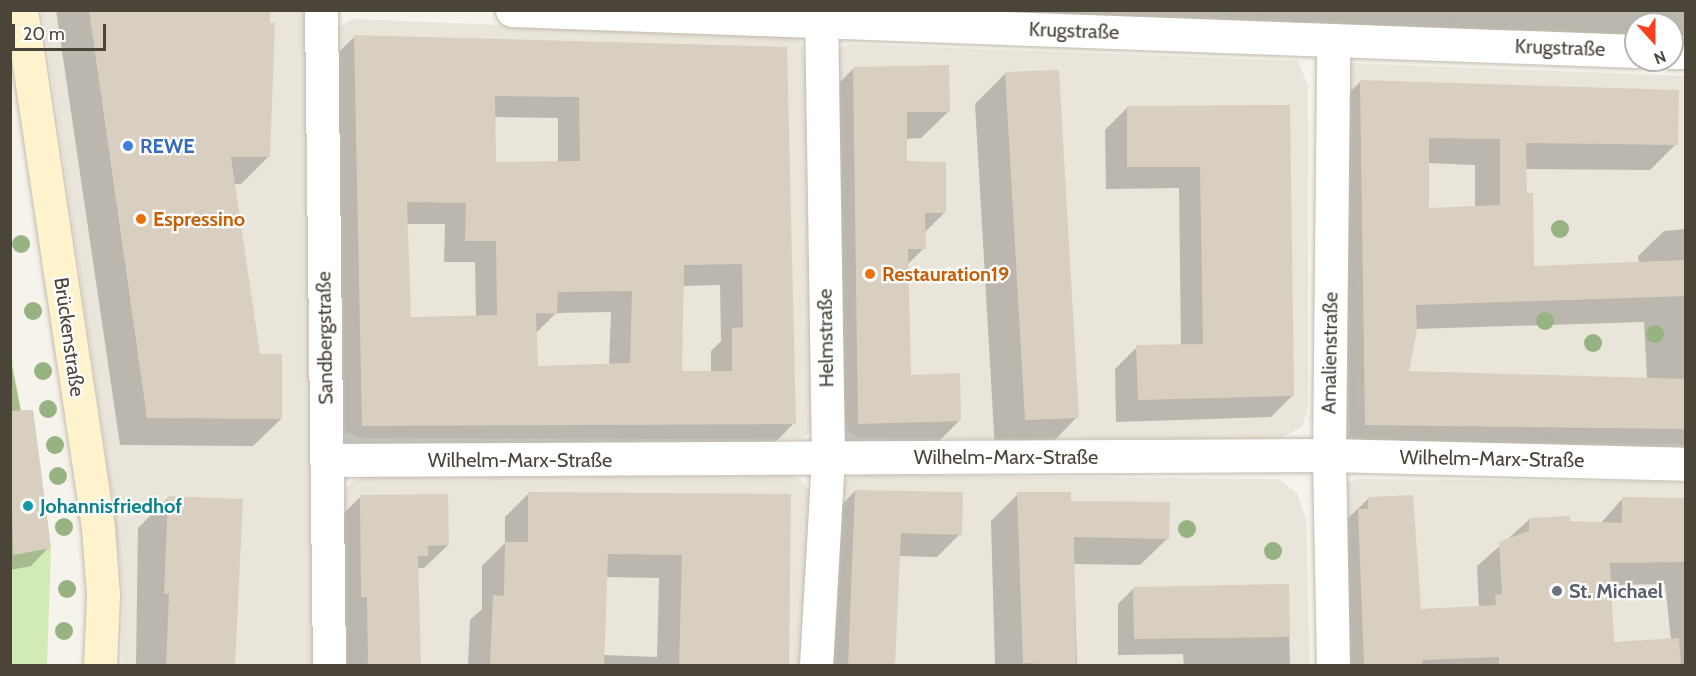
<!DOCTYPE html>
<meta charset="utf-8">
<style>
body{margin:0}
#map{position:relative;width:1696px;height:676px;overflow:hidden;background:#f6f3ec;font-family:Cabin,sans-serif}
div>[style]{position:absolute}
.residential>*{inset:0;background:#eae5da}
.green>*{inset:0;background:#d2eab5}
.shadow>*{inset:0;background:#0003}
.building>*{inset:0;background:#d8cfc1}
.roads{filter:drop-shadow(0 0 2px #c2bbae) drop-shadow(0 0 2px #c2bbae)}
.street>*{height:33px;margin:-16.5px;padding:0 16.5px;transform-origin:16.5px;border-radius:16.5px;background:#fff}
.secondary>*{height:33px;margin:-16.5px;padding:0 16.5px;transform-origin:16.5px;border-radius:16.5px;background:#fff3cd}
.trees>*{width:18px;height:18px;margin:-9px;border-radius:50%;background:#97b381}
.dots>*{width:16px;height:16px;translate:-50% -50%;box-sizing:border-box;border:3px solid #fff;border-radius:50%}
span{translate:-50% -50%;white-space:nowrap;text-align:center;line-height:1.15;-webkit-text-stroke:4.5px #fff;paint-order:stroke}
.street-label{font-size:20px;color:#4b4439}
.shop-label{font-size:20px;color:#366cbe;font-weight:700}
.left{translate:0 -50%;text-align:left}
.food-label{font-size:20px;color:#c56008;font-weight:700}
.culture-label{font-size:20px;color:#0d838f;font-weight:700}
.worship-label{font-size:20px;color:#5b616d;font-weight:700}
.frame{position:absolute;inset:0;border:12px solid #4b4439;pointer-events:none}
.north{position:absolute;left:1624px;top:12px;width:60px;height:60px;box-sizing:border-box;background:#fff;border:2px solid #b7b4b0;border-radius:50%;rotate:159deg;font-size:16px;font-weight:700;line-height:24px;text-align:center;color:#4b4439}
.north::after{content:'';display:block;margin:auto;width:21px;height:27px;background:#fc3f1d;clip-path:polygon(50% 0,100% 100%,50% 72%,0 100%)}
.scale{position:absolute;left:12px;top:24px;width:94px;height:27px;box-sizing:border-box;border:3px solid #4b4439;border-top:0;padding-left:8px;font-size:18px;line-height:21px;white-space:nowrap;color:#4b4439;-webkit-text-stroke:4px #fff;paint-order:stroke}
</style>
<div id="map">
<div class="residential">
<div style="clip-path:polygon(1685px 10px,1686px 38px,1672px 37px,1672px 24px,1636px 24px,1636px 36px,854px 11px)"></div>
<div style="clip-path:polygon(42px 11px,308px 11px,317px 665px,122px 665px,123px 589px,113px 501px)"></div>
<div style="clip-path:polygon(352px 19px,798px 37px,806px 57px,812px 427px,807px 435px,799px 439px,363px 438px,346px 432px,341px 424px,332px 31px)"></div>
<div style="clip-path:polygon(849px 44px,1298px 61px,1308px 86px,1308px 407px,1302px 427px,1279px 439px,861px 438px,851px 434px,843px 418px,837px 49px)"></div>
<div style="clip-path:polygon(1347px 63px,1685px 76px,1685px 444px,1361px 442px,1350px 436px,1343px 70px)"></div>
<div style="clip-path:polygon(853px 475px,1279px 479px,1297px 493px,1306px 519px,1310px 665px,830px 666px,841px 482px)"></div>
<div style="clip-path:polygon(791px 476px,801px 479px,810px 492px,804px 665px,341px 666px,342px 491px,355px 480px,363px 477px)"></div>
<div style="clip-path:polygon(1356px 479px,1685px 482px,1685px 665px,1348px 665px,1344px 484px)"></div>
</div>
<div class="green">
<div style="clip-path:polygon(10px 347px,21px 410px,33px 410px,51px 548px,47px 665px,11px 665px)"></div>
</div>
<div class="shadow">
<div style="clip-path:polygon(56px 10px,269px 10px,269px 156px,241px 184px,233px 184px,258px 356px,281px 419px,253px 446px,120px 445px)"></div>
<div style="clip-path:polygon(824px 10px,1686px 10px,1686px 48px,1672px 48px,1672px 24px,1636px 24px,1636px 46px)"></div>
<div style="clip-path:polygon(evenodd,355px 36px,786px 49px,794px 423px,773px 445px,341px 447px,333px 58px,355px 36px,494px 117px,558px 118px,558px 163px,495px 163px,494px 117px,355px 36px,406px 224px,445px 224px,444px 262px,475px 262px,476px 317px,409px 319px,406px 224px,355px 36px,720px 285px,721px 341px,711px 351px,711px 372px,681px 373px,682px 286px,720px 285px,355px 36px,611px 312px,609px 365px,537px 367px,536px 333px,556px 313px,611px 312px)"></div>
<div style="clip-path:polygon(854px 68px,948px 112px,921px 138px,905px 139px,905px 163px,945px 212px,924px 233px,924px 248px,907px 265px,910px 376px,959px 421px,932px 448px,831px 450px,827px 95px)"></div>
<div style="clip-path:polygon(1006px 73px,1077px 417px,1047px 448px,995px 450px,975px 104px)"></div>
<div style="clip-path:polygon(evenodd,1361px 81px,1676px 144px,1650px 170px,1525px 169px,1532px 267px,1639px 263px,1638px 256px,1664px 231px,1686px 229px,1686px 455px,1340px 450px,1335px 107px,1361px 81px,1427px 163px,1475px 165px,1475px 208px,1427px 209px,1427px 163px,1361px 81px,1644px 322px,1647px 379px,1407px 372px,1415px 329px,1644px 322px)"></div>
<div style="clip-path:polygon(1289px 107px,1293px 395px,1271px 417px,1116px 422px,1115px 369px,1137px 347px,1181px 346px,1179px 188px,1106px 189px,1105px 130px,1127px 108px)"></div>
<div style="clip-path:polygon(10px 358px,49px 547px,31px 566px,10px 570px)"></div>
<div style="clip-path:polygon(855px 491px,960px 534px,937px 557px,898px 556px,894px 666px,827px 666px,833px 514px)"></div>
<div style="clip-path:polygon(evenodd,529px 493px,789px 495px,788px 666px,468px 666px,470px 620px,482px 609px,482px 566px,505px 543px,505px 517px,529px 493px,606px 577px,659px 578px,657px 657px,603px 655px,606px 577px)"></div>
<div style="clip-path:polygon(1018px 494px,1069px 502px,1168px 538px,1140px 565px,1074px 564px,1077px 666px,995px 666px,991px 521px)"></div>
<div style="clip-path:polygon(361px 496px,448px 545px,424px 568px,417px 568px,420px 666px,345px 666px,337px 520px)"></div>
<div style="clip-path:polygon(169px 497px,234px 666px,136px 666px,138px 528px)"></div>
<div style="clip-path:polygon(evenodd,1623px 498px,1686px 500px,1686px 666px,1341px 666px,1345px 521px,1368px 499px,1419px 610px,1479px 608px,1477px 566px,1529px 520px,1600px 524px,1623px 498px,1665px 584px,1671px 640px,1613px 644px,1610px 585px,1665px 584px)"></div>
<div style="clip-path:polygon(1288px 586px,1290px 666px,1184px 666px,1183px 654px,1118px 655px,1118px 604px,1134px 588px)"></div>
</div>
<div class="building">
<div style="clip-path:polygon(89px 10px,270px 10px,270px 23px,275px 22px,270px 157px,231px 157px,260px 354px,282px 354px,282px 419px,147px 418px)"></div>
<div style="clip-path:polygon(evenodd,354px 35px,787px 47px,796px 424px,362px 426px,354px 35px,495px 96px,579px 97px,580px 161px,496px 162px,495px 96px,354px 35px,407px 202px,466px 203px,465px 241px,496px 241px,497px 315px,411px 317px,407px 202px,354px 35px,742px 264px,743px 327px,732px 328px,732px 371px,682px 371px,684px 265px,742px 264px,354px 35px,632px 291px,630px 363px,538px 366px,536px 313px,557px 314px,558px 292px,632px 291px)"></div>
<div style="clip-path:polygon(949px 65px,950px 112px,907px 112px,907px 161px,946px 162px,946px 213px,925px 213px,926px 249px,908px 249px,911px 375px,960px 373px,961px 421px,858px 424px,853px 67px)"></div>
<div style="clip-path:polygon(1059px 70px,1079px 418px,1025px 420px,1005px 72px)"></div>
<div style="clip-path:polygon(evenodd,1360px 80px,1679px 90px,1678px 145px,1526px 143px,1527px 193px,1533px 193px,1534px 266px,1686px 260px,1686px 296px,1416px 305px,1417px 330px,1409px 371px,1686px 379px,1686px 429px,1365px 425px,1360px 80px,1429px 138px,1500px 139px,1500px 205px,1429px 208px,1429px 138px)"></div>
<div style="clip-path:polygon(1290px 105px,1294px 396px,1138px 400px,1136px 345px,1203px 344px,1200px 167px,1127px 167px,1127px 106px)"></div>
<div style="clip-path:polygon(33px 410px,51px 548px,13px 555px,10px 411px)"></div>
<div style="clip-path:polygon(855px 490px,963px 492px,962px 535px,901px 533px,895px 666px,848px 666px)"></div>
<div style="clip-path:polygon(528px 492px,791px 494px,789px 666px,679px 666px,682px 555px,608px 554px,604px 666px,490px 666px,493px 595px,504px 596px,505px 542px,528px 542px)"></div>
<div style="clip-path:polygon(1017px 492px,1071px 492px,1071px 501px,1170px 502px,1169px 539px,1074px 537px,1076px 666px,1023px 663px)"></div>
<div style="clip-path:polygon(448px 494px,449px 545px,428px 546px,428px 556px,418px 556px,421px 666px,368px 666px,367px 597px,361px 597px,360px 495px)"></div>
<div style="clip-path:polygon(1413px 495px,1421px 609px,1496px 605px,1495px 595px,1502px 594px,1499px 542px,1529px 531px,1529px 518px,1570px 516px,1570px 521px,1622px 523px,1622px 497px,1686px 498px,1686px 562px,1610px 563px,1614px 642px,1679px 638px,1681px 666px,1499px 666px,1499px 657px,1422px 660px,1422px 666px,1364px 666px,1358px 509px,1368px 509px,1368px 497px)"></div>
<div style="clip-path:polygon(168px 496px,243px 499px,235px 666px,166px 666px,169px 594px,164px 594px)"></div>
<div style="clip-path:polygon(1289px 584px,1290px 637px,1134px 639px,1133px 587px)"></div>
</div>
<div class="roads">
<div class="street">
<div style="left:321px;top:10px;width:656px;rotate:89.3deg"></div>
<div style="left:512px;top:10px;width:1125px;rotate:2.09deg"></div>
<div style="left:1672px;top:52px;width:14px"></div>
<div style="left:326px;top:460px;width:1003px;rotate:-0.29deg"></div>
<div style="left:1329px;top:455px;width:357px;rotate:1.4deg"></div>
<div style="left:816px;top:666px;width:209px;rotate:-86.7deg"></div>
<div style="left:828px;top:457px;width:447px;rotate:-90.9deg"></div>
<div style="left:1333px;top:666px;width:211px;rotate:-91.1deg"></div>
<div style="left:1329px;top:455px;width:415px;rotate:-89.4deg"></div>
</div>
<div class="secondary">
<div style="left:21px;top:10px;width:524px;rotate:81.54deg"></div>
<div style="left:98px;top:528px;width:67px;rotate:85.7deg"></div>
<div style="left:103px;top:595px;width:71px;rotate:92.4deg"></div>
</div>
</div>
<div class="trees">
<div style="left:1560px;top:229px"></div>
<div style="left:21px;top:244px"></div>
<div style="left:33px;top:311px"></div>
<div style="left:1545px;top:321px"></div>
<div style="left:1655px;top:334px"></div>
<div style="left:1593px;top:343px"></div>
<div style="left:43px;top:371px"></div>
<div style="left:48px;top:409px"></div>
<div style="left:55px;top:445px"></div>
<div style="left:58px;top:476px"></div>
<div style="left:64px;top:527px"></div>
<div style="left:1187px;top:529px"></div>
<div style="left:1273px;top:551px"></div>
<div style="left:67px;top:589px"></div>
<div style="left:64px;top:631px"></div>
</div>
<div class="dots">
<div style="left:128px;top:146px;background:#3f7fe0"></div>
<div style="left:141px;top:219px;background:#e8710a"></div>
<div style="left:870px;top:274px;background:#e8710a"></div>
<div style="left:28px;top:506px;background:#0f9aa8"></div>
<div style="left:1557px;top:591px;background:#6b7280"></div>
</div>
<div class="street-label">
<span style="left:1074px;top:31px;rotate:2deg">Krugstraße</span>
<span style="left:1560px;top:48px;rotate:2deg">Krugstraße</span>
<span style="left:69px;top:337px;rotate:82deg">Brückenstraße</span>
<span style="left:325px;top:338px;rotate:-91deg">Sandbergstraße</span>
<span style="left:826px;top:338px;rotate:-91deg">Helmstraße</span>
<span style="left:1330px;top:353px;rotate:-89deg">Amalienstraße</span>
<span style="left:1006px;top:457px">Wilhelm-Marx-Straße</span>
<span style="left:1492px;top:459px;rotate:1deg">Wilhelm-Marx-Straße</span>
<span style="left:520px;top:460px">Wilhelm-Marx-Straße</span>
</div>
<div class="shop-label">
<span class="left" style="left:140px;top:146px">REWE</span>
</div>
<div class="food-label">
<span class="left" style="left:153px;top:219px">Espressino</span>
<span class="left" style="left:882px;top:274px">Restauration19</span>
</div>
<div class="culture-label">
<span class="left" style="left:40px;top:506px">Johannisfriedhof</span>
</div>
<div class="worship-label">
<span class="left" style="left:1569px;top:591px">St. Michael</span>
</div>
<div class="frame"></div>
<div class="north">N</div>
<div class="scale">20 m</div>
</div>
